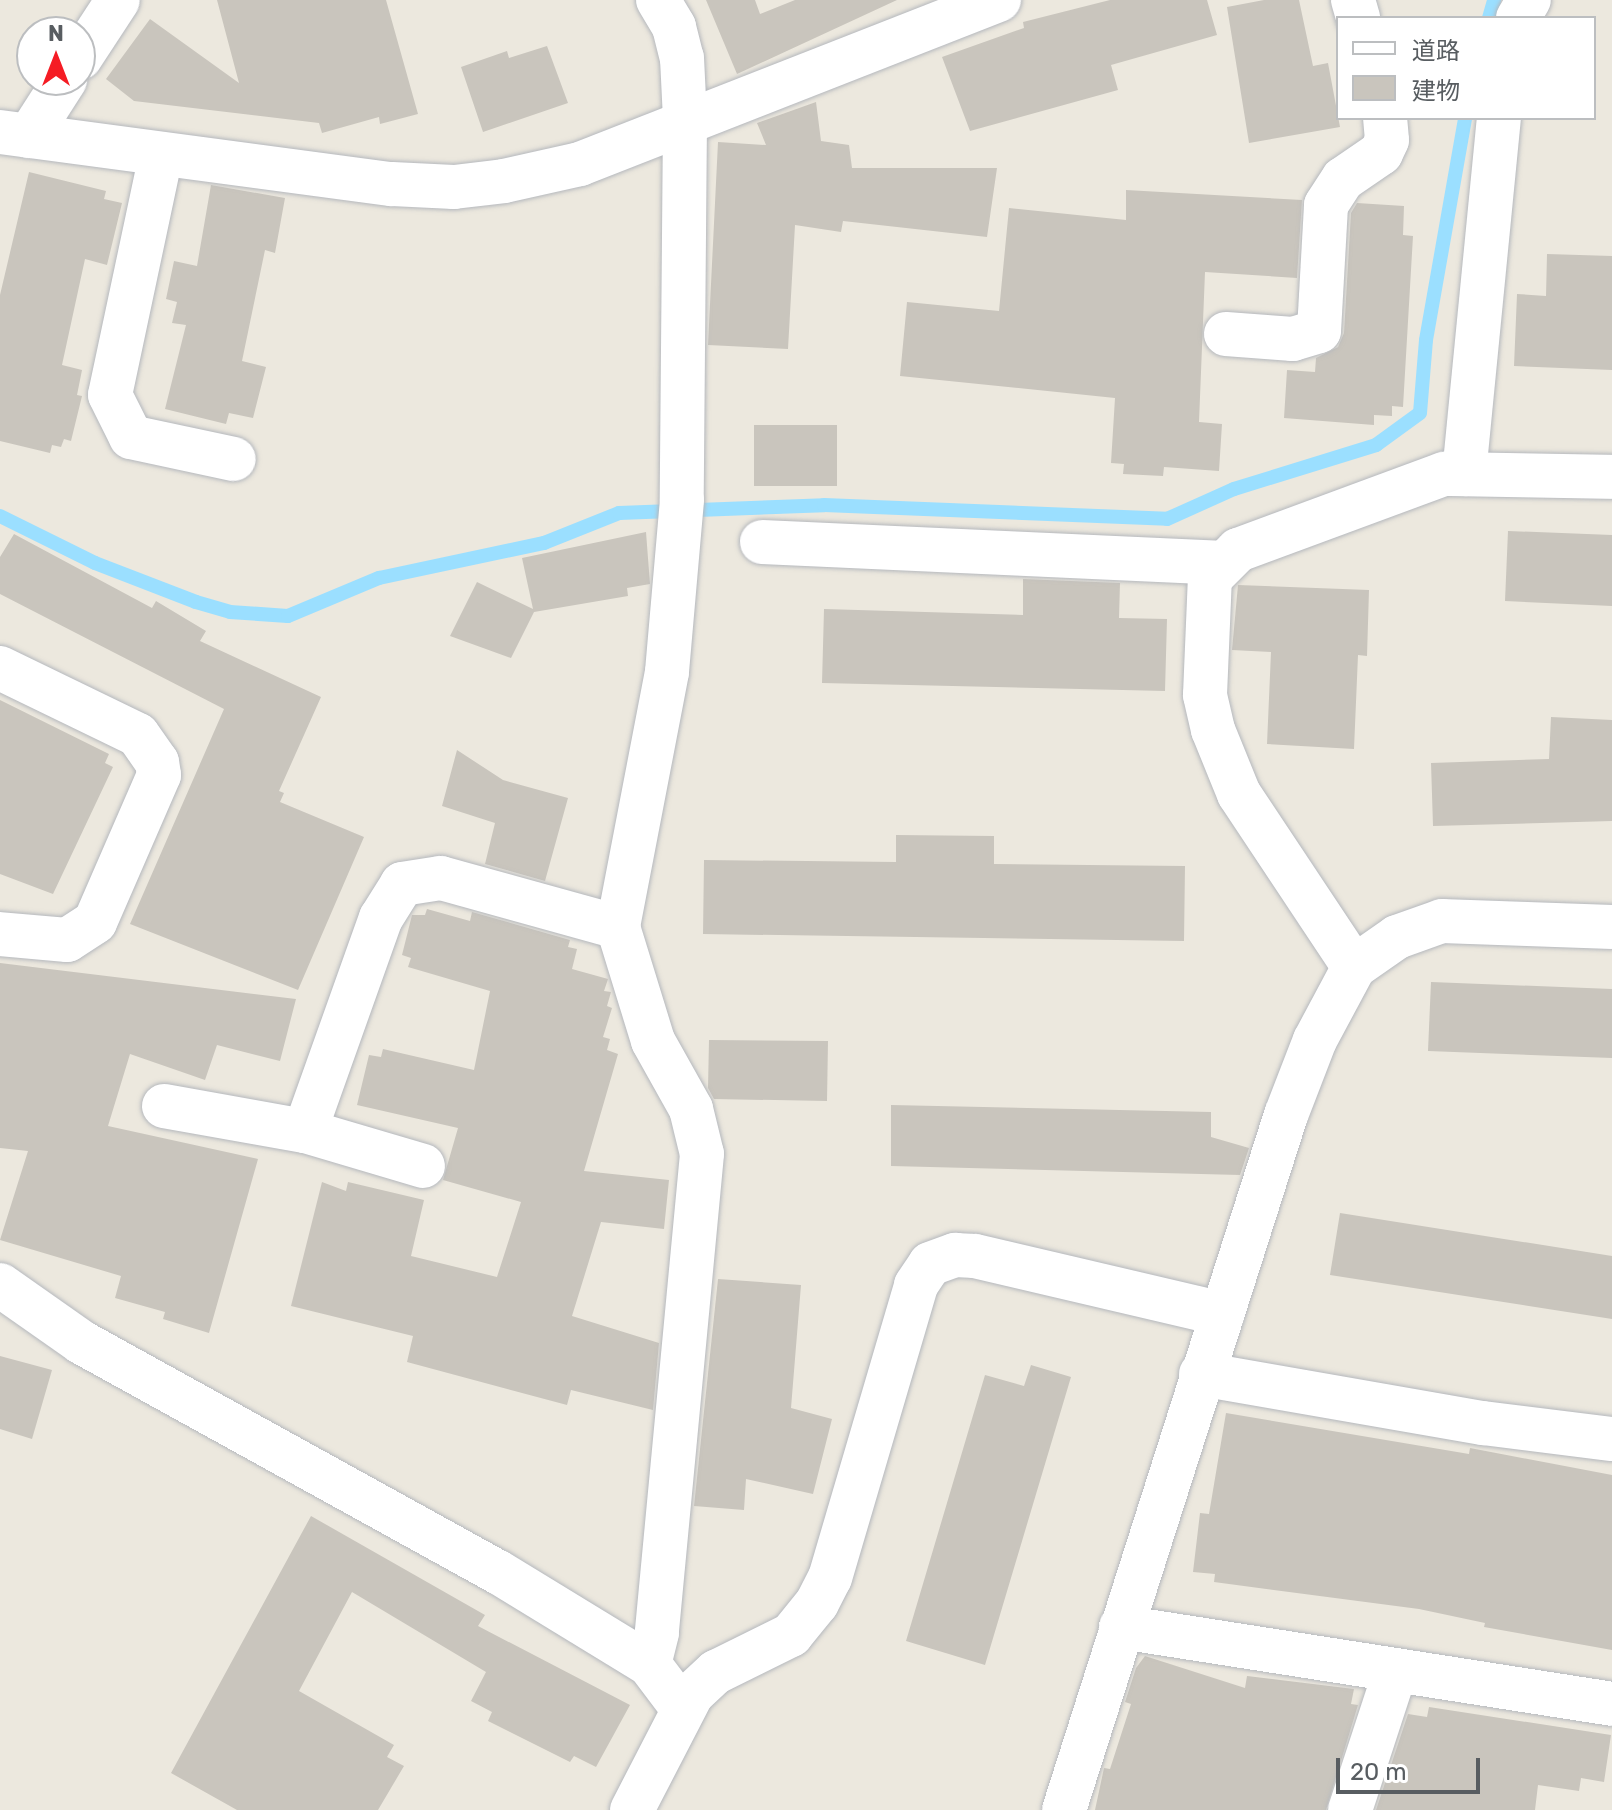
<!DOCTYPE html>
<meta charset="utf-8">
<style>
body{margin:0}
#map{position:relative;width:1612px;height:1810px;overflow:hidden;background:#ece8de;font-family:Rubik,"Noto Sans JP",sans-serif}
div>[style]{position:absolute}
.stream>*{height:14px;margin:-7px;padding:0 7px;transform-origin:7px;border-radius:7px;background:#9bdfff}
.building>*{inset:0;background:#c9c5bd}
.roads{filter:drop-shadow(0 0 2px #b5b8bd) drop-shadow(0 0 2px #b5b8bd)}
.minor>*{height:44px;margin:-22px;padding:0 22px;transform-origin:22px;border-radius:22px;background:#fff}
span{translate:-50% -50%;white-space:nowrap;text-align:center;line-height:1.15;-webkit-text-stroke:6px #fff;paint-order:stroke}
.legend{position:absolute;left:1336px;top:16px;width:260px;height:104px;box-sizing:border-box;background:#fff;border:2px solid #bcbec0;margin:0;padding:10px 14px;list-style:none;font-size:24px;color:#585d61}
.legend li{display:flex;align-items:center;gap:16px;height:40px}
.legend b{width:40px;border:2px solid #bcbec0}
.north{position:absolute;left:16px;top:16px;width:80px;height:80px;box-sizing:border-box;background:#fff;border:2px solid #bcbec0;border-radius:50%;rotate:0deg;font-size:22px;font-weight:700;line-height:32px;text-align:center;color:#585d61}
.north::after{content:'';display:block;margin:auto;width:28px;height:36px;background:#f51c24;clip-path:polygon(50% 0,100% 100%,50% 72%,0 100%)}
.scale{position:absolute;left:1336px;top:1758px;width:144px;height:36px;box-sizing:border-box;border:4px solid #585d61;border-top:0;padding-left:10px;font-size:24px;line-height:28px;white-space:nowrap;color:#585d61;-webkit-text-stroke:6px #fff;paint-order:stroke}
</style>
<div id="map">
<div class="stream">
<div style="left:1489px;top:18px;width:19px;rotate:-74deg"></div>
<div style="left:0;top:516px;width:106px;rotate:26.3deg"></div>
<div style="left:95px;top:563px;width:108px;rotate:21.1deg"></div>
<div style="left:196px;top:602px;width:35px;rotate:16deg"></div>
<div style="left:230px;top:612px;width:58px;rotate:3.9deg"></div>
<div style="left:288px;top:616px;width:99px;rotate:-22.7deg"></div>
<div style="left:379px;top:578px;width:169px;rotate:-12deg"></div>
<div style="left:544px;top:543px;width:81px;rotate:-21.8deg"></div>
<div style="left:619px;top:513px;width:205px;rotate:-2.2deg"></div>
<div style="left:824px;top:505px;width:343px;rotate:2.3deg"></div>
<div style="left:1167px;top:519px;width:73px;rotate:-24.1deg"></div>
<div style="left:1234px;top:489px;width:149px;rotate:-17.2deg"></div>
<div style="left:1376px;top:445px;width:54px;rotate:-36deg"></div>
<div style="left:1420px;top:413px;width:73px;rotate:-85.3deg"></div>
<div style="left:1426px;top:340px;width:225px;rotate:-80deg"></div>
</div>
<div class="building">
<div style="clip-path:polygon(217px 0,386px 0,418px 114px,380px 124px,379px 117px,322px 133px,319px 123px,134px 101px,106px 79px,150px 19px,239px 83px)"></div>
<div style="clip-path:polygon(706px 0,755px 0,760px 14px,795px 0,897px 0,737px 74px)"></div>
<div style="clip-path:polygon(1110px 0,1207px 0,1217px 35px,1111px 65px,1118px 90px,970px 131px,942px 57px,1024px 28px,1023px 22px)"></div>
<div style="clip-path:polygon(1264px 0,1299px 0,1313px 66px,1328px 63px,1340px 127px,1249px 143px,1227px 7px)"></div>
<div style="clip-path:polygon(547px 46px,568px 103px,483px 132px,461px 67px,507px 51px,509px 58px)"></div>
<div style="clip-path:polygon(816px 102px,821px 141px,849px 145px,852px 168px,997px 168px,987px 237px,843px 221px,841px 232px,795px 225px,788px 349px,708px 345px,718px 142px,766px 145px,757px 123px)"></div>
<div style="clip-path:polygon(29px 172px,106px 191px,104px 199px,122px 203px,107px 265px,85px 259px,62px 365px,82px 370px,77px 395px,82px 396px,71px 441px,64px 439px,61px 447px,52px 445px,50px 453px,0 441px,0 295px)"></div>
<div style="clip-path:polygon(211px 185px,285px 198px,275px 253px,265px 250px,242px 361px,266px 367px,253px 418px,229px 413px,226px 424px,165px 409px,186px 325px,172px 323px,177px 302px,166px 299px,174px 261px,197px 266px)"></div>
<div style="clip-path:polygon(1126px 190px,1302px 200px,1297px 278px,1205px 272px,1199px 422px,1222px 424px,1219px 471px,1164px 467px,1163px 476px,1123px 474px,1124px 464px,1111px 463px,1115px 398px,900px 376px,907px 302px,999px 311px,1009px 208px,1126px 220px)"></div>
<div style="clip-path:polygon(1357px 203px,1404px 206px,1403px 235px,1413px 236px,1403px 407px,1392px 406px,1392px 416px,1374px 415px,1374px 425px,1284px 418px,1287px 370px,1315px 372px,1316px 358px,1338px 347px,1344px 333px,1351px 213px)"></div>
<div style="clip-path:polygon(1547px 254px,1612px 256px,1612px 370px,1514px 366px,1517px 294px,1546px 296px)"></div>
<div style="clip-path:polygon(754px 425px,837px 425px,837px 486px,754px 486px)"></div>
<div style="clip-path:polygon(1508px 531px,1612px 535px,1612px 606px,1505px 601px)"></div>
<div style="clip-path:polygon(646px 532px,650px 584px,627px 588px,628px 596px,534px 612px,511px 658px,450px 636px,477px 582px,533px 609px,522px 558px)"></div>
<div style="clip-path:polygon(14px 534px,152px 608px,156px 601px,206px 631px,200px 641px,321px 697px,279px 791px,284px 793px,280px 802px,364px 837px,298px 990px,130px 924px,224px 709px,0 594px,0 557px)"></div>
<div style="clip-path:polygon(1023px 579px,1120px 583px,1119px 618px,1167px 619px,1165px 691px,822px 683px,824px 609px,1023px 615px)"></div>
<div style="clip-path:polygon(1238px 585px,1369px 590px,1367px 656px,1358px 655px,1354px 749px,1267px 744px,1271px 652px,1232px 650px)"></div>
<div style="clip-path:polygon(0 700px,109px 754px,105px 763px,113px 767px,53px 894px,0 874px)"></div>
<div style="clip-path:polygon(1551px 717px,1612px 720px,1612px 821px,1433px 826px,1431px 763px,1549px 759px)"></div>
<div style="clip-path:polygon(457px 750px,503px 780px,568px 798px,545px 881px,485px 864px,495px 823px,442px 806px)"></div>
<div style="clip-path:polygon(896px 835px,994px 836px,994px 864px,1185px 866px,1184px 941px,703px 934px,704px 860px,896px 862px)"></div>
<div style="clip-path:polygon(427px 909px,470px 921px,472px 912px,570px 940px,568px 947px,577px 949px,572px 969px,608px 979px,604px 991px,611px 992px,607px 1006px,612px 1008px,603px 1037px,610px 1039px,607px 1050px,618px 1054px,584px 1171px,669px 1180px,664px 1229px,601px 1222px,572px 1316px,659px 1343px,653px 1410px,571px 1390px,567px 1405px,407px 1362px,413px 1336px,291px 1306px,322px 1182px,346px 1191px,348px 1182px,424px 1200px,411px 1256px,497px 1277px,521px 1202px,443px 1180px,458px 1128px,357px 1105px,369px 1055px,381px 1057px,383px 1049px,474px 1070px,490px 991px,408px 967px,411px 958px,402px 955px,412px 915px,425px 915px)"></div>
<div style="clip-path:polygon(0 963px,296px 999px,280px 1061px,217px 1045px,205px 1080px,130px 1054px,108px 1126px,258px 1159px,209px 1333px,163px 1319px,165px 1312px,115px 1298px,121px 1276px,0 1240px,28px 1151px,0 1148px)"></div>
<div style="clip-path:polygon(1431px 982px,1612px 989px,1612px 1058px,1428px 1051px)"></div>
<div style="clip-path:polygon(709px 1040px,828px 1041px,827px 1101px,714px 1099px,708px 1088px)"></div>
<div style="clip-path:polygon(891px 1105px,1211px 1112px,1211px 1137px,1249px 1148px,1240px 1175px,891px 1166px)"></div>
<div style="clip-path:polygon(1340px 1213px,1612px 1256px,1612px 1319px,1330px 1275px)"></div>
<div style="clip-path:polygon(718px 1279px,801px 1285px,791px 1408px,832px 1419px,813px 1494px,746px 1479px,744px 1510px,694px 1506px)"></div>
<div style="clip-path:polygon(0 1356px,52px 1370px,32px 1439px,0 1429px)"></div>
<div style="clip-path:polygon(1031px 1365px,1071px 1377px,985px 1665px,906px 1641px,985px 1375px,1024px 1386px)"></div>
<div style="clip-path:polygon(1226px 1413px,1469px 1454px,1470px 1448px,1612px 1475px,1612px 1650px,1484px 1627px,1485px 1623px,1419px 1609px,1214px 1582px,1215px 1574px,1193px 1572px,1200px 1513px,1209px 1514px)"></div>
<div style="clip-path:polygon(311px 1516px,485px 1615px,478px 1626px,630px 1705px,596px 1767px,574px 1756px,570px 1762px,488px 1721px,492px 1712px,471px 1701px,486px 1672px,352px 1592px,299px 1691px,394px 1745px,387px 1757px,404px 1766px,378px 1810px,237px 1810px,171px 1773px)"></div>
<div style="clip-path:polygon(1145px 1656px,1245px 1688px,1247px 1676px,1354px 1689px,1351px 1704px,1358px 1705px,1326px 1810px,1095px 1810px,1104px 1768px,1110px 1769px,1131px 1704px,1125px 1702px,1136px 1668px)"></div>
<div style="clip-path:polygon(1429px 1707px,1611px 1735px,1604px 1782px,1581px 1778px,1579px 1791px,1538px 1785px,1535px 1810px,1376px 1810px,1408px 1714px,1427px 1717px)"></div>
</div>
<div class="roads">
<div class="minor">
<div style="left:658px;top:0;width:31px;rotate:59deg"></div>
<div style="left:674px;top:27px;width:32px;rotate:76deg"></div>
<div style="left:682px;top:58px;width:62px;rotate:87.2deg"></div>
<div style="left:685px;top:120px;width:380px;rotate:90.5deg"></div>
<div style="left:682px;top:500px;width:173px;rotate:95deg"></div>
<div style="left:667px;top:672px;width:260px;rotate:100.9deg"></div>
<div style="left:618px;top:927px;width:119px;rotate:72.9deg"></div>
<div style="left:653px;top:1041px;width:78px;rotate:60.8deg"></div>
<div style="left:691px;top:1109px;width:46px;rotate:76.3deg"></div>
<div style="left:702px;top:1154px;width:481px;rotate:95.4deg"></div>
<div style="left:657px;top:1633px;width:32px;rotate:104deg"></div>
<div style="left:649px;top:1664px;width:56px;rotate:52.9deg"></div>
<div style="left:1353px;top:0;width:19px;rotate:74deg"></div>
<div style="left:1518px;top:18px;width:21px;rotate:-59deg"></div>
<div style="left:80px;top:58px;width:69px;rotate:-56.8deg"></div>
<div style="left:0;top:132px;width:395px;rotate:7.6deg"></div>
<div style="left:392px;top:184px;width:62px;rotate:2.8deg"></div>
<div style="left:454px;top:187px;width:50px;rotate:-6.8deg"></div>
<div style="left:504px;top:181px;width:78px;rotate:-12.6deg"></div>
<div style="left:580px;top:164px;width:450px;rotate:-21.4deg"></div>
<div style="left:29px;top:136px;width:67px;rotate:-57.3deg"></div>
<div style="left:161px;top:155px;width:245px;rotate:102deg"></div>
<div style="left:110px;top:395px;width:47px;rotate:63.4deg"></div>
<div style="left:131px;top:437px;width:105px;rotate:12.1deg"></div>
<div style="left:1226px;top:334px;width:67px;rotate:4.3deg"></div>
<div style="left:1293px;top:339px;width:27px;rotate:-17deg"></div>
<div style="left:1319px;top:331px;width:126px;rotate:-86.8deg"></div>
<div style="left:1326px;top:205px;width:31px;rotate:-57deg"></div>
<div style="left:1343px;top:179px;width:46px;rotate:-34.4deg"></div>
<div style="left:1381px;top:153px;width:14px;rotate:-65deg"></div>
<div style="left:1387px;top:140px;width:22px;rotate:-95deg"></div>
<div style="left:1464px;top:474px;width:358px;rotate:-84.4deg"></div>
<div style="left:762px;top:542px;width:458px;rotate:2.6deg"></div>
<div style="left:0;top:668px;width:153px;rotate:25.9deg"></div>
<div style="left:138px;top:735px;width:33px;rotate:55deg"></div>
<div style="left:157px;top:762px;width:13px;rotate:81deg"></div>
<div style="left:159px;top:775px;width:160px;rotate:113.5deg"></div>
<div style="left:95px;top:922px;width:33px;rotate:147deg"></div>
<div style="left:67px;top:940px;width:67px;rotate:-174.9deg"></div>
<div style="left:1354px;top:967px;width:208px;rotate:-123.6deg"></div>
<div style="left:1239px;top:794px;width:69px;rotate:-112.1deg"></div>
<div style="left:1213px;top:730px;width:36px;rotate:-103deg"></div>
<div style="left:1205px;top:695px;width:117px;rotate:-87.6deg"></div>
<div style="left:1210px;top:578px;width:40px;rotate:-45deg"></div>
<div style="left:1238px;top:550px;width:220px;rotate:-20.3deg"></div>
<div style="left:1444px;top:474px;width:168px;rotate:1deg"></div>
<div style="left:164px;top:1106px;width:143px;rotate:10.1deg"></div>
<div style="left:305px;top:1131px;width:123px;rotate:16.5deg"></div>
<div style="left:305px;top:1131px;width:226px;rotate:-70.4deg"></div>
<div style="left:381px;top:918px;width:40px;rotate:-58deg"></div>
<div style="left:402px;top:884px;width:39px;rotate:-9deg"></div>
<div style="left:441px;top:878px;width:184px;rotate:15.5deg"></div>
<div style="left:0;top:1285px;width:99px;rotate:35.1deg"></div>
<div style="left:81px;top:1342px;width:476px;rotate:28.9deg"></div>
<div style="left:498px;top:1572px;width:177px;rotate:31.4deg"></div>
<div style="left:1201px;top:1374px;width:286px;rotate:9.9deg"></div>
<div style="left:1483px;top:1423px;width:130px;rotate:7.1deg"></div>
<div style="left:1121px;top:1627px;width:497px;rotate:8.9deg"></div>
<div style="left:632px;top:1810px;width:131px;rotate:-62.7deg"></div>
<div style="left:692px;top:1694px;width:33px;rotate:-43deg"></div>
<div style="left:716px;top:1672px;width:84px;rotate:-26.3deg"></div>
<div style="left:791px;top:1635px;width:41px;rotate:-50.9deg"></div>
<div style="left:817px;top:1603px;width:28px;rotate:-63deg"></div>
<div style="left:830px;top:1578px;width:305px;rotate:-73.6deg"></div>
<div style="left:916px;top:1285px;width:25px;rotate:-56deg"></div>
<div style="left:930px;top:1264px;width:27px;rotate:-20deg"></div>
<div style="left:955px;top:1255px;width:20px;rotate:3deg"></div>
<div style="left:975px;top:1256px;width:254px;rotate:13.2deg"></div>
<div style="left:1064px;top:1810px;width:730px;rotate:-72.29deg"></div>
<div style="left:1286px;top:1115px;width:80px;rotate:-68.9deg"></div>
<div style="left:1315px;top:1040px;width:83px;rotate:-61.9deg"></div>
<div style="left:1354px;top:967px;width:52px;rotate:-34.9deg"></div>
<div style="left:1397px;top:937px;width:48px;rotate:-19.6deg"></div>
<div style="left:1442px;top:921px;width:170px;rotate:2deg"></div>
<div style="left:1350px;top:1810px;width:145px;rotate:-71.9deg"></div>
</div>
</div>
<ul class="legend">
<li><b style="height:10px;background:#fff"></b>道路</li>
<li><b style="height:22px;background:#c9c5bd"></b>建物</li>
</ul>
<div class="north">N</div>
<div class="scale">20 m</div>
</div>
